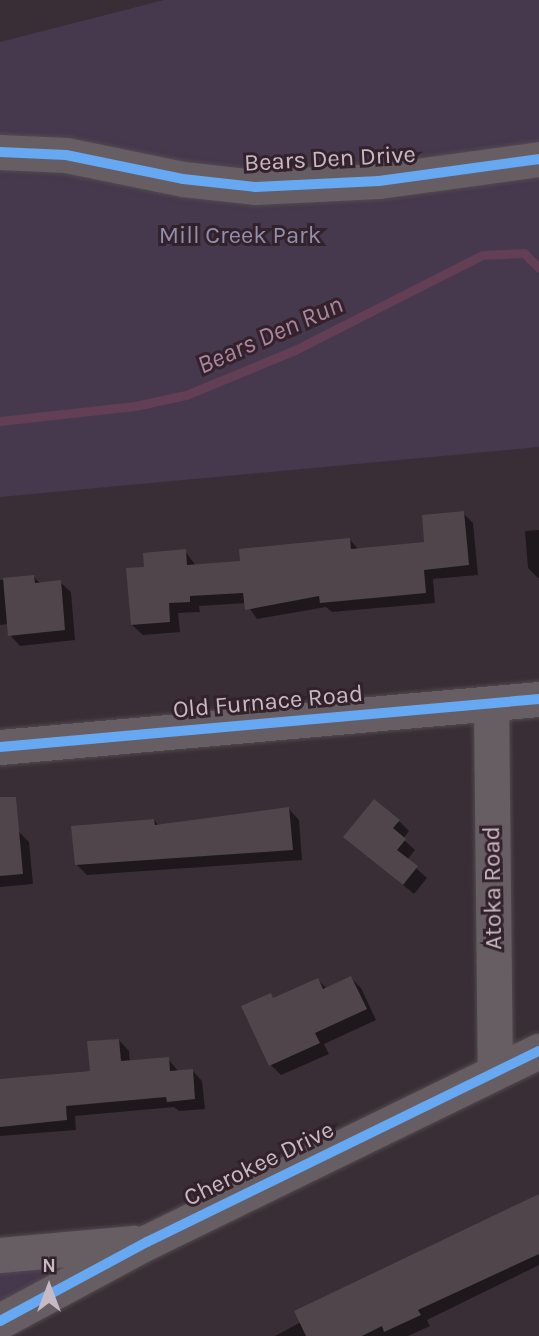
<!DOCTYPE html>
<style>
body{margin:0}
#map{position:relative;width:539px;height:1336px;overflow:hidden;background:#392e35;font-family:Karla,sans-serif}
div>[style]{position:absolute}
.green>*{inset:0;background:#46384d}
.shadow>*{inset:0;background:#0007}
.stream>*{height:9px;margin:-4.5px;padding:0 4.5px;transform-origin:4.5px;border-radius:4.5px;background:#623f54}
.building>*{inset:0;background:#4f454b}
.roads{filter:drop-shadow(0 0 2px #524a4f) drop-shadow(0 0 2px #524a4f)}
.minor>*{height:35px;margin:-17.5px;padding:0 17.5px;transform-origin:17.5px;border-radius:17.5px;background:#675e63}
.cycleway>*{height:10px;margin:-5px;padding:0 5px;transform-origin:5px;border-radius:5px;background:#66a8f1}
span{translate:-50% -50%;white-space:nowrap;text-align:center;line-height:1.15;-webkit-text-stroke:6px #33222c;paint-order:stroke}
.street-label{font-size:24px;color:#c9b9c2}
.park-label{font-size:24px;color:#908fac}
.water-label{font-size:26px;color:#ac859e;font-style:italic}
.north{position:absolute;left:14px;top:1252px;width:70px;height:70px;-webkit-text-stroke:5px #33222c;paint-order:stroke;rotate:0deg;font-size:19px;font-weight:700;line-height:28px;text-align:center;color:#c9b9c2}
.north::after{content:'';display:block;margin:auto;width:24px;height:32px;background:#c9b9c2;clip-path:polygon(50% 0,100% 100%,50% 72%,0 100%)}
</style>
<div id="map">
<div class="green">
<div style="clip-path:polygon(164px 0,539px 0,539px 447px,0 497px,0 42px)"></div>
<div style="clip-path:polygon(147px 1242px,0 1321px,0 1255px)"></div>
</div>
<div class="shadow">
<div style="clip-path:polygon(463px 513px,473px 523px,478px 575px,433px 579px,435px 603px,332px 612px,326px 607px,257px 619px,246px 603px,199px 606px,200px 612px,178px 613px,180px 632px,143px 635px,132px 625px,146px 569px,185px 551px,196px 566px,242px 562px,350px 540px,359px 550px,426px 544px)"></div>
<div style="clip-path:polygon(539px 530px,539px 578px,538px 578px,528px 568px,525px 531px)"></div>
<div style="clip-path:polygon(34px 577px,41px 584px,60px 582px,71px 592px,75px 640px,20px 646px,10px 635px,9px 624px,0 625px,0 580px)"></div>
<div style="clip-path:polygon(289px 809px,299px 820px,302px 860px,87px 875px,76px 864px,154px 820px,159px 826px)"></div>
<div style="clip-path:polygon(399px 821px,409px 831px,403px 839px,415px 850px,407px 860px,427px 878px,414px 894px,345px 837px)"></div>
<div style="clip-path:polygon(19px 832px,29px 842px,33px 884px,0 887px,0 834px)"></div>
<div style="clip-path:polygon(351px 978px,361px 988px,376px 1020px,324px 1044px,329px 1054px,281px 1075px,271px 1065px,270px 995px,275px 1000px,318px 980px,327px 989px)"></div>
<div style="clip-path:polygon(119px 1040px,129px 1051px,130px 1062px,168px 1059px,179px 1072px,192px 1070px,202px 1081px,205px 1109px,179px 1111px,174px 1107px,75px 1116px,76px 1130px,0 1136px,0 1081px,92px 1072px)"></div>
<div style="clip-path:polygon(539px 1194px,539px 1265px,427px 1320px,430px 1326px,408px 1336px,275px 1336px)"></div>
</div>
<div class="stream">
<div style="left:0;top:421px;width:136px;rotate:-6.3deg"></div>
<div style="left:135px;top:406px;width:52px;rotate:-12.2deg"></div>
<div style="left:186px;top:395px;width:118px;rotate:-22.4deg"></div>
<div style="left:295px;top:350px;width:210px;rotate:-26.9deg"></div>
<div style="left:482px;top:255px;width:42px;rotate:-2.7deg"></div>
<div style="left:524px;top:253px;width:21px;rotate:45deg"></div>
</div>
<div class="building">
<div style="clip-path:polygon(464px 511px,469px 565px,424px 570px,426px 593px,320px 603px,319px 596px,245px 610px,243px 593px,190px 596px,190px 602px,169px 603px,170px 622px,131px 625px,126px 568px,144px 567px,143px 553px,186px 549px,187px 565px,240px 561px,239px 549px,350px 538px,351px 549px,424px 542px,422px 515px)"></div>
<div style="clip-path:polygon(34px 575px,35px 583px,61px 580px,65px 630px,8px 636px,3px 578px)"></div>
<div style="clip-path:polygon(0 797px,16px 797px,23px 874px,0 876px)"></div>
<div style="clip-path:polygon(374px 799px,400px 820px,393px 828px,406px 839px,397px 850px,418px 866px,403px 885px,343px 837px)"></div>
<div style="clip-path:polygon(289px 807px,293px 850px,75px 865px,71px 826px,154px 819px,155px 825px)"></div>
<div style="clip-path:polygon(351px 976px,367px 1009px,315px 1033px,320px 1043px,269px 1066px,241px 1006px,271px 993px,273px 998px,318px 978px,323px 989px)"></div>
<div style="clip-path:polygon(119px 1039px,121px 1061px,169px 1057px,170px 1071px,193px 1069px,195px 1099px,167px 1102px,166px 1097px,66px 1106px,67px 1120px,0 1127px,0 1079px,90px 1071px,87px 1041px)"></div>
<div style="clip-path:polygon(539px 1194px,539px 1254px,418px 1310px,421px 1315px,384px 1332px,382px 1326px,362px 1336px,306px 1336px,294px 1311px)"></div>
</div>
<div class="roads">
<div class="minor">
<div style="left:0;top:152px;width:66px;rotate:2.6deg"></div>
<div style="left:66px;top:155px;width:119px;rotate:11.6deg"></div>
<div style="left:183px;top:179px;width:72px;rotate:6.3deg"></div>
<div style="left:255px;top:187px;width:124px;rotate:-2.8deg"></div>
<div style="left:379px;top:181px;width:162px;rotate:-7.8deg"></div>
<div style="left:491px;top:703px;width:369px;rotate:89.4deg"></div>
<div style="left:0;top:747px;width:541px;rotate:-5.09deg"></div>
<div style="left:0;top:1255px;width:134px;rotate:-5.2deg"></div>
<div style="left:0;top:1321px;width:167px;rotate:-28.3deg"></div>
<div style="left:147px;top:1242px;width:436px;rotate:-26deg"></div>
</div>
</div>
<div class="cycleway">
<div style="left:0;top:152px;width:66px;rotate:2.6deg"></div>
<div style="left:66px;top:155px;width:119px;rotate:11.6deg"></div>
<div style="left:183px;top:179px;width:72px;rotate:6.3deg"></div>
<div style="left:255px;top:187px;width:124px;rotate:-2.8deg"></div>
<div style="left:379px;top:181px;width:162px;rotate:-7.8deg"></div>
<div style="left:0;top:747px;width:541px;rotate:-5.09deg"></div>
<div style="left:0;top:1321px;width:167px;rotate:-28.3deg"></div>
<div style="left:147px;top:1242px;width:436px;rotate:-26deg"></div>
</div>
<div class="street-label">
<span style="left:330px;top:159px;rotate:-3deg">Bears Den Drive</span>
<span style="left:268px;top:702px;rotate:-5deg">Old Furnace Road</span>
<span style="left:493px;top:888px;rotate:-91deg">Atoka Road</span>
<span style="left:259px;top:1164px;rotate:-26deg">Cherokee Drive</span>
</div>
<div class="park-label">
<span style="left:240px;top:236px">Mill Creek Park</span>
</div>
<div class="water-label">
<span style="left:270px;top:335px;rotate:-24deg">Bears Den Run</span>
</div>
<div class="north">N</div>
</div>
